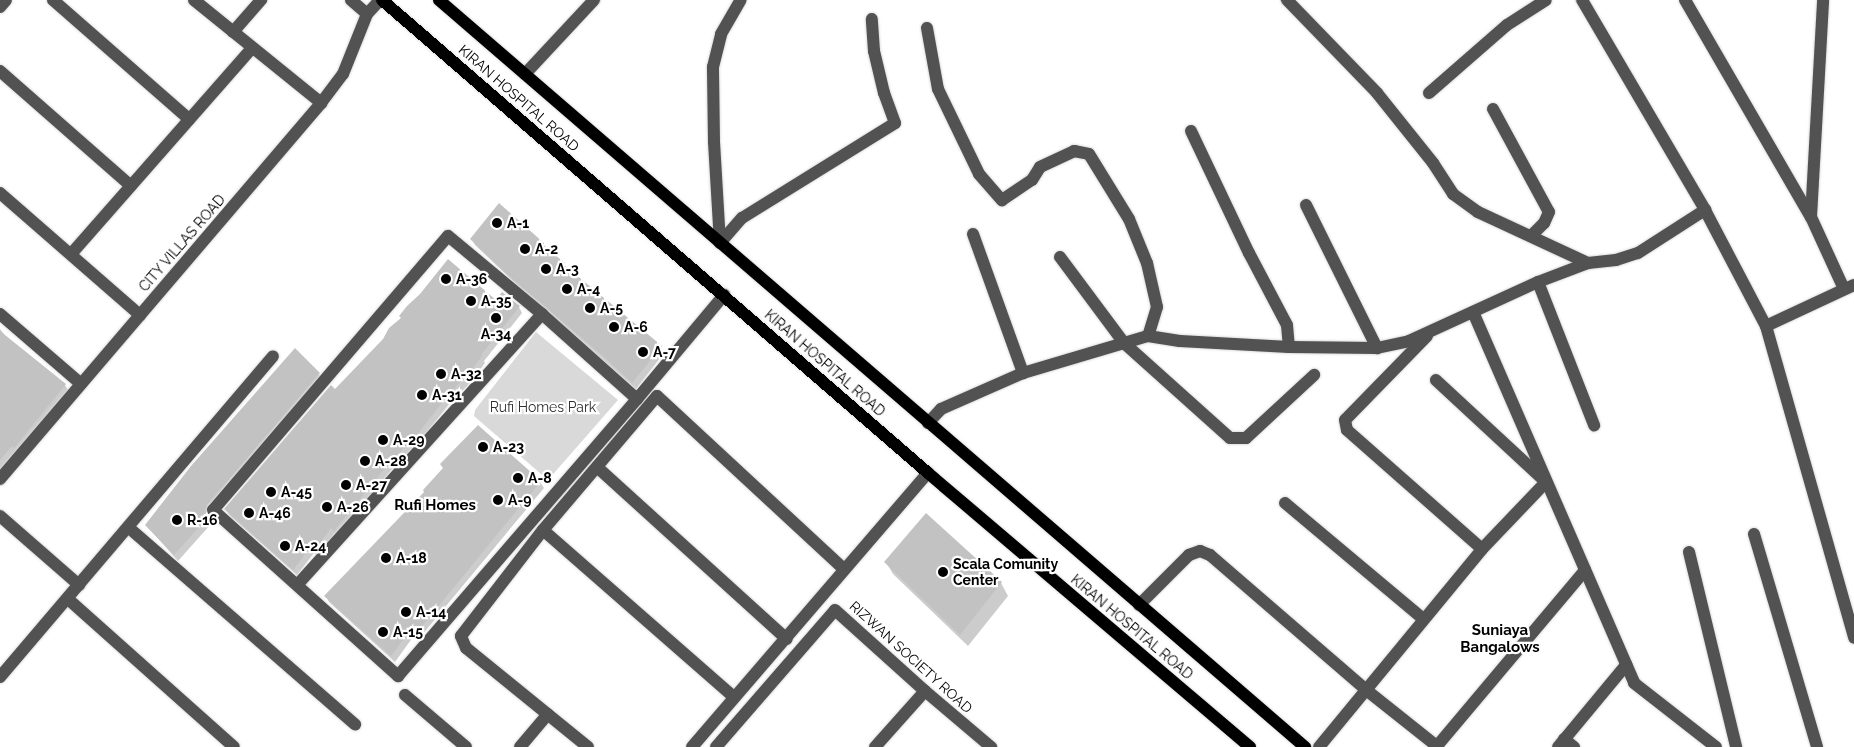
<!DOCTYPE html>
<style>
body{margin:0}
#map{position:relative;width:1854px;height:747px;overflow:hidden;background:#fff;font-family:Raleway,sans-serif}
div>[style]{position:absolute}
.green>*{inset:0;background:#d9d9d9}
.shadow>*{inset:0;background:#0003}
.building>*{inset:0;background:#c2c2c2}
.roads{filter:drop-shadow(0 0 1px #dbdbdb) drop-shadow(0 0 1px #dbdbdb)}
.minor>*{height:12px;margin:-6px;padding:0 6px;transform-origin:6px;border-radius:6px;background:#525252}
.major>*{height:12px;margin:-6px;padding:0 6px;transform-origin:6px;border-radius:6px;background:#000}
.dots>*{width:14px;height:14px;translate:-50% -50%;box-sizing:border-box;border:2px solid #fff;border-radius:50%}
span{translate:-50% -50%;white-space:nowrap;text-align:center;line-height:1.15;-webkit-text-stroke:4.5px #fff;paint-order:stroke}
.street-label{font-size:14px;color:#000}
.poi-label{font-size:14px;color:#000;font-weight:700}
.left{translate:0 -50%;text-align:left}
.park-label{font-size:14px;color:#303030}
.neighbourhood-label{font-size:15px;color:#000;font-weight:700}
</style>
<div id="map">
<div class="green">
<div style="clip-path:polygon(536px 332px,618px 400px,548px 480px,474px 416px,475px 410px)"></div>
</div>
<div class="shadow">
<div style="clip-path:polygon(472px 239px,543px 244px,567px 269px,661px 347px,664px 353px,636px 389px,517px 285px,475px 245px)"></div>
<div style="clip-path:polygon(496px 301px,519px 307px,522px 313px,484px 361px,485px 363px,471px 382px,450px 403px,415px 447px,413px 446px,395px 470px,393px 468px,338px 536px,335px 533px,318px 556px,314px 553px,297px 575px,229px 515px,226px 509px,335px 391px)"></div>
<div style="clip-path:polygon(0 329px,7px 338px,65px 385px,71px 395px,0 477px)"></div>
<div style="clip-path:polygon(319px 374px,322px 380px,210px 511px,208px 519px,211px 524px,178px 561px,146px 525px)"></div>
<div style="clip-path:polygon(478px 426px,540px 482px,544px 488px,417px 641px,413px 637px,395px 662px,329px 602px,326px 596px,425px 492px)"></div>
<div style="clip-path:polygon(927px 515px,1001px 583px,1008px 596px,968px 646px,893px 574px,886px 562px)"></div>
</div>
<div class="building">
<div style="clip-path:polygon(499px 203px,544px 243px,543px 245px,565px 263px,563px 264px,662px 346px,632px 383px,604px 357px,512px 279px,470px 239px)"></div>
<div style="clip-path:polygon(448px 259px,496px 300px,502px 292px,520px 306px,481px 355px,482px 356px,467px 376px,466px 375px,447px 397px,411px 442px,409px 441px,391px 464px,389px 463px,334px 531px,331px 528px,314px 551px,310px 548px,293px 570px,224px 509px,331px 385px,335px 389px,383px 339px,389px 328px,401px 318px,399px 316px,407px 306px,420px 294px)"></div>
<div style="clip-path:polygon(0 331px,66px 384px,14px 448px,12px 446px,0 460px)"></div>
<div style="clip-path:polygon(295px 348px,320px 373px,207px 505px,205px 512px,208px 517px,174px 555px,145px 525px,191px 466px)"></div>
<div style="clip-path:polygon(478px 425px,541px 481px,414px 636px,409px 632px,391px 656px,324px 596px,424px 492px,423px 490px,443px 468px,440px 464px)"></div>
<div style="clip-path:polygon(926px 513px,1002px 582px,960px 635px,884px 562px)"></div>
</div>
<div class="roads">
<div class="minor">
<div style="left:53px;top:0;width:181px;rotate:41.2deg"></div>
<div style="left:194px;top:0;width:164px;rotate:39deg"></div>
<div style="left:351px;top:0;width:21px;rotate:41deg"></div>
<div style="left:1287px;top:0;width:129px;rotate:45.9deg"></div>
<div style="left:1377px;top:93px;width:90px;rotate:51.3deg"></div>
<div style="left:1433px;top:163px;width:37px;rotate:57deg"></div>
<div style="left:1453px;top:194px;width:31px;rotate:36deg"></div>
<div style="left:1478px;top:212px;width:121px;rotate:24.9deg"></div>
<div style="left:1582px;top:0;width:243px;rotate:59.6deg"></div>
<div style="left:1705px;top:210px;width:131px;rotate:62.3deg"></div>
<div style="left:1766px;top:326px;width:324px;rotate:74.2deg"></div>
<div style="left:1685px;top:0;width:251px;rotate:59.9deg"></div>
<div style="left:1811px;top:217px;width:79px;rotate:65.4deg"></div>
<div style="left:0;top:7px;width:9px;rotate:-49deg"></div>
<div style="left:927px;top:28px;width:62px;rotate:79.8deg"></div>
<div style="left:938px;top:89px;width:94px;rotate:64.2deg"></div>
<div style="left:979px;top:174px;width:35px;rotate:49deg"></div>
<div style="left:1002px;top:200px;width:36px;rotate:-34deg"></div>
<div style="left:1032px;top:180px;width:15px;rotate:-58deg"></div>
<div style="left:1040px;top:167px;width:38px;rotate:-25deg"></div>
<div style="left:1074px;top:151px;width:15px;rotate:11deg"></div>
<div style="left:1089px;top:154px;width:76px;rotate:58.4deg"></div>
<div style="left:1129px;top:219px;width:48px;rotate:67.8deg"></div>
<div style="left:1147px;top:263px;width:45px;rotate:77.2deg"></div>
<div style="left:1157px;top:307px;width:30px;rotate:107deg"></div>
<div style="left:233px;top:32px;width:43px;rotate:-48.8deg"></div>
<div style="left:0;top:71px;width:174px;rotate:41.3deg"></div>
<div style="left:525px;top:74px;width:101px;rotate:-47deg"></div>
<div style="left:1429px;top:93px;width:103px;rotate:-41.1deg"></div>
<div style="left:1507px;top:25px;width:46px;rotate:-32.7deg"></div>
<div style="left:1493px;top:109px;width:117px;rotate:61.5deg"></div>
<div style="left:1549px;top:212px;width:12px;rotate:114deg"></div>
<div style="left:1544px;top:223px;width:18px;rotate:135deg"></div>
<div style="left:1191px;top:131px;width:135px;rotate:64.6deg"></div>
<div style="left:1249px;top:253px;width:81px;rotate:62.2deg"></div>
<div style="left:1287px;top:325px;width:22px;rotate:85deg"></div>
<div style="left:0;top:193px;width:186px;rotate:41.1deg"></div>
<div style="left:1306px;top:205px;width:160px;rotate:63.6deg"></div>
<div style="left:1811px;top:217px;width:217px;rotate:-86.8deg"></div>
<div style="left:973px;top:234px;width:148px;rotate:70.2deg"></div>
<div style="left:720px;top:243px;width:33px;rotate:-49deg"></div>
<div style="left:742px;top:218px;width:180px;rotate:-31.8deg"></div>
<div style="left:895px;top:123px;width:32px;rotate:-110deg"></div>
<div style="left:884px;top:93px;width:43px;rotate:-103.4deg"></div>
<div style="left:874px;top:51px;width:32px;rotate:-94deg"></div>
<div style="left:720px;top:243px;width:101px;rotate:-93.4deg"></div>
<div style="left:714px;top:142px;width:75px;rotate:-90.8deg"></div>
<div style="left:713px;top:67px;width:34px;rotate:-76deg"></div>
<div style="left:721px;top:34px;width:39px;rotate:-60deg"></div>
<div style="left:72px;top:253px;width:273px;rotate:-48.7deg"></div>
<div style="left:1060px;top:257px;width:107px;rotate:53.3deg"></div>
<div style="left:1124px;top:343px;width:142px;rotate:41.9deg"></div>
<div style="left:1230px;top:438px;width:16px"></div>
<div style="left:1246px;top:438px;width:93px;rotate:-42.8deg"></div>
<div style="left:1538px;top:282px;width:154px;rotate:68.6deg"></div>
<div style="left:1473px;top:312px;width:404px;rotate:66.5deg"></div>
<div style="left:1634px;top:683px;width:104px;rotate:38deg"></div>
<div style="left:0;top:314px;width:107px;rotate:40.8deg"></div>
<div style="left:1766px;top:326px;width:97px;rotate:-25deg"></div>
<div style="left:1427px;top:336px;width:117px;rotate:134.3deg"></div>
<div style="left:1345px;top:420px;width:10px;rotate:79deg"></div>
<div style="left:1347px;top:430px;width:180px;rotate:41.4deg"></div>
<div style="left:637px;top:399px;width:127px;rotate:-138.2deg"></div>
<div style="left:542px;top:314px;width:122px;rotate:-140.3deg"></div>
<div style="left:448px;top:236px;width:361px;rotate:130.6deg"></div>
<div style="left:213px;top:510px;width:249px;rotate:41.9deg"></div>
<div style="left:398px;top:676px;width:366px;rotate:-49.2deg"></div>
<div style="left:637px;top:399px;width:136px;rotate:-50.1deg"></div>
<div style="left:928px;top:423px;width:19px;rotate:-47deg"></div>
<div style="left:941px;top:409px;width:90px;rotate:-23.7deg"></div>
<div style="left:1023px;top:373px;width:130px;rotate:-16.5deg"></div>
<div style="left:1148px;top:336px;width:32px;rotate:9deg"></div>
<div style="left:1180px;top:341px;width:109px;rotate:3.2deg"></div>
<div style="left:1289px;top:347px;width:88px;rotate:0.7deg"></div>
<div style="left:1377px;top:348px;width:33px;rotate:-12deg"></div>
<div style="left:1409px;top:341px;width:142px;rotate:-24.6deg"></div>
<div style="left:1538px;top:282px;width:53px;rotate:-20.8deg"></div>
<div style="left:1588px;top:263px;width:28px;rotate:-6deg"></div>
<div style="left:1616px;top:260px;width:23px;rotate:-18deg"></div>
<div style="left:1638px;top:253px;width:80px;rotate:-32.7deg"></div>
<div style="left:597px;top:467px;width:256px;rotate:42.2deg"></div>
<div style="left:0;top:479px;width:494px;rotate:-49.5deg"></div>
<div style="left:321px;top:103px;width:36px;rotate:-53deg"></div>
<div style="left:343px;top:74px;width:65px;rotate:-68.2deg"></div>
<div style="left:367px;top:14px;width:19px;rotate:-47deg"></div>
<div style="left:1285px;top:503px;width:180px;rotate:40deg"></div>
<div style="left:0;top:516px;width:105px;rotate:41.1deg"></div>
<div style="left:128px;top:527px;width:301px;rotate:41deg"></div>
<div style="left:543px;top:530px;width:254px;rotate:41.2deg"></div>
<div style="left:1754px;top:534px;width:222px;rotate:73.5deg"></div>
<div style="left:1689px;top:552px;width:201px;rotate:76.4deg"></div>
<div style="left:298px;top:584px;width:364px;rotate:-47.9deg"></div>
<div style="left:68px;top:599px;width:222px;rotate:41.7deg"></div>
<div style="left:1139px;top:605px;width:71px;rotate:-45deg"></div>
<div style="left:1189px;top:555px;width:12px;rotate:-20deg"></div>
<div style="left:1200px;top:551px;width:11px;rotate:22deg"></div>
<div style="left:1210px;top:555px;width:205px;rotate:40.8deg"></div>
<div style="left:1365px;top:689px;width:93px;rotate:38.5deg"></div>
<div style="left:0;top:677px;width:421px;rotate:-49.6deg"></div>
<div style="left:405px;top:695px;width:80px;rotate:40.4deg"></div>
<div style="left:1564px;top:739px;width:13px;rotate:39deg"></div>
<div style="left:1437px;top:746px;width:230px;rotate:-49.9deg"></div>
<div style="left:520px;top:747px;width:43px;rotate:-49.7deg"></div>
<div style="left:588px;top:747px;width:157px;rotate:-140.9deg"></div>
<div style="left:466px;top:648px;width:13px;rotate:-113deg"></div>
<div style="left:461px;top:636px;width:134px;rotate:-52.3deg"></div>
<div style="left:543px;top:530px;width:176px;rotate:-49.6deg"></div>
<div style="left:657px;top:396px;width:255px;rotate:42.8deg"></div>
<div style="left:692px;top:747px;width:362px;rotate:-49.3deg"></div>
<div style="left:716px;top:747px;width:181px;rotate:-49deg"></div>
<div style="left:835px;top:610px;width:121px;rotate:42deg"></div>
<div style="left:925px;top:691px;width:87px;rotate:40.3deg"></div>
<div style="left:875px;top:747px;width:75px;rotate:-48.2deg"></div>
<div style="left:1319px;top:747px;width:256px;rotate:-50.5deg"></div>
<div style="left:1482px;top:549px;width:93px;rotate:-46.3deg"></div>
<div style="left:1546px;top:482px;width:150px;rotate:-137.2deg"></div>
<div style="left:1558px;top:747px;width:107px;rotate:-50.3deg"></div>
</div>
<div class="major">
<div style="left:382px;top:0;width:722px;rotate:40.9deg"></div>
<div style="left:928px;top:473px;width:423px;rotate:40.4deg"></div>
<div style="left:439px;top:0;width:1144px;rotate:40.78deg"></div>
</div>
</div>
<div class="dots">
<div style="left:497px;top:223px;background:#000"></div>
<div style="left:525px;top:249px;background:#000"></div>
<div style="left:546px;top:269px;background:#000"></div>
<div style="left:446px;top:279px;background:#000"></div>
<div style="left:567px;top:289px;background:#000"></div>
<div style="left:471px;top:301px;background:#000"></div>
<div style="left:590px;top:308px;background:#000"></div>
<div style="left:496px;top:318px;background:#000"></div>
<div style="left:614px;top:327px;background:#000"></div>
<div style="left:643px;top:352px;background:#000"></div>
<div style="left:441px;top:374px;background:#000"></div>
<div style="left:422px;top:395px;background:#000"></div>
<div style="left:383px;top:440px;background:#000"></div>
<div style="left:483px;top:447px;background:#000"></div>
<div style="left:365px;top:461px;background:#000"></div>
<div style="left:518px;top:478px;background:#000"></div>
<div style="left:346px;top:485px;background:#000"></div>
<div style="left:271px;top:492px;background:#000"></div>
<div style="left:498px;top:500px;background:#000"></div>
<div style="left:327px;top:507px;background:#000"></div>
<div style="left:249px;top:513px;background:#000"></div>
<div style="left:177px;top:520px;background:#000"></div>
<div style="left:285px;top:546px;background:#000"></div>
<div style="left:386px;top:558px;background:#000"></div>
<div style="left:943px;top:572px;background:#000"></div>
<div style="left:406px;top:612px;background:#000"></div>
<div style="left:383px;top:632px;background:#000"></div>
</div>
<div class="street-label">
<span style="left:519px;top:98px;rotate:41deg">KIRAN HOSPITAL ROAD</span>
<span style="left:182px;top:243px;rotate:-49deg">CITY VILLAS ROAD</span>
<span style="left:825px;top:363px;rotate:41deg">KIRAN HOSPITAL ROAD</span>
<span style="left:1132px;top:627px;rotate:40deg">KIRAN HOSPITAL ROAD</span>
<span style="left:911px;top:657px;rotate:42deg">RIZWAN SOCIETY ROAD</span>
</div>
<div class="poi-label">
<span class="left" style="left:507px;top:223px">A-1</span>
<span class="left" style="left:535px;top:249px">A-2</span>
<span class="left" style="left:556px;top:269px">A-3</span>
<span class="left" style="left:456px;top:279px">A-36</span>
<span class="left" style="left:577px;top:289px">A-4</span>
<span class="left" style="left:481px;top:301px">A-35</span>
<span class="left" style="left:600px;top:308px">A-5</span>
<span class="left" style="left:624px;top:327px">A-6</span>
<span style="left:496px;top:334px">A-34</span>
<span class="left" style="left:653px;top:352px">A-7</span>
<span class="left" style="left:451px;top:374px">A-32</span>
<span class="left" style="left:432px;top:395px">A-31</span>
<span class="left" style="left:393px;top:440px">A-29</span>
<span class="left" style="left:493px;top:447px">A-23</span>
<span class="left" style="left:375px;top:461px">A-28</span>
<span class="left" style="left:528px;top:478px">A-8</span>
<span class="left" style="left:356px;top:485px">A-27</span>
<span class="left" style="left:281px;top:492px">A-45</span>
<span class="left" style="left:508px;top:500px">A-9</span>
<span class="left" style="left:337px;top:507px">A-26</span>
<span class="left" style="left:259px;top:513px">A-46</span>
<span class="left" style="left:187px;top:520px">R-16</span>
<span class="left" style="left:295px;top:546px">A-24</span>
<span class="left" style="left:396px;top:558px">A-18</span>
<span class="left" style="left:953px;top:572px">Scala Comunity<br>Center</span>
<span class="left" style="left:416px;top:612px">A-14</span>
<span class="left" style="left:393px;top:632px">A-15</span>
</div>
<div class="park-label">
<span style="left:543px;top:407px">Rufi Homes Park</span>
</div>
<div class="neighbourhood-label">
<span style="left:435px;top:506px">Rufi Homes</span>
<span style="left:1500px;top:639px">Suniaya<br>Bangalows</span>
</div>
</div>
